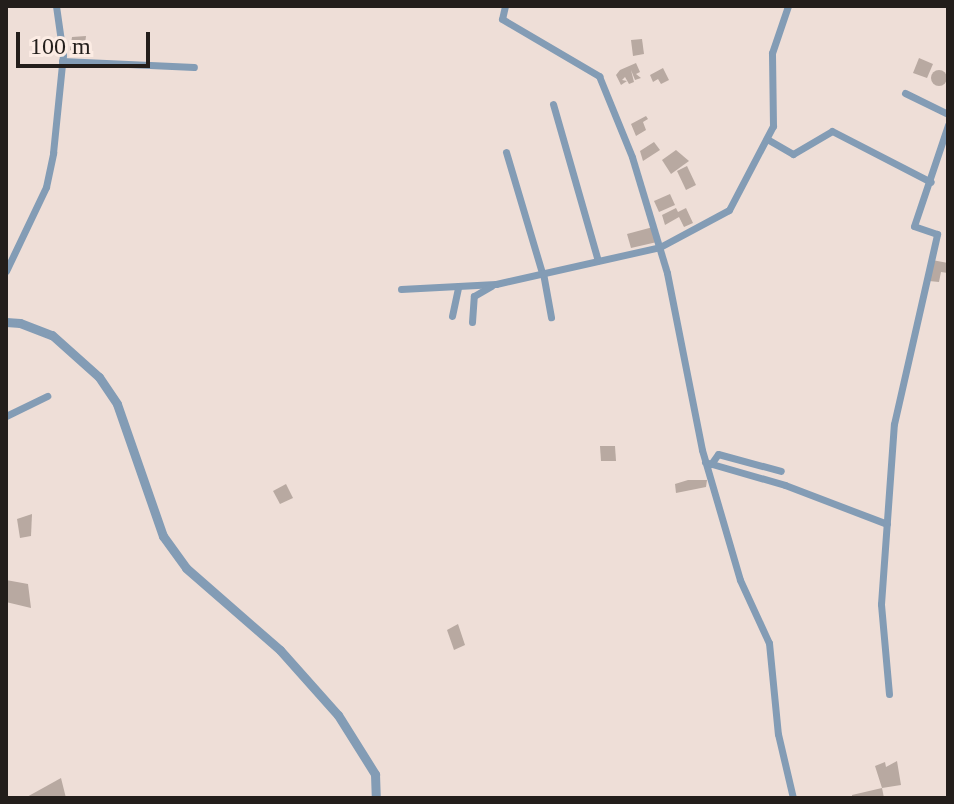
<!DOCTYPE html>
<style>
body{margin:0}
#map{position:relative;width:954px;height:804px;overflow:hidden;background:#eeded7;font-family:Georgia,serif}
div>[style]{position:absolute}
.building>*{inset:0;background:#b8a9a1}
.round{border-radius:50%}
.minor>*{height:7px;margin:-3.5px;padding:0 3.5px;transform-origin:3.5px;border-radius:3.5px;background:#839cb5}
.tertiary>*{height:9px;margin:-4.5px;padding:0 4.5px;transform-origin:4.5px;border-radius:4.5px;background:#839cb5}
span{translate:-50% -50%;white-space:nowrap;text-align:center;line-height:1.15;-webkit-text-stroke:6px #fcece4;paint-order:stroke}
.frame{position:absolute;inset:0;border:8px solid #231e1b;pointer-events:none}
.scale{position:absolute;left:16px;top:32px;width:134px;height:36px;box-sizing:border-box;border:4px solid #231e1b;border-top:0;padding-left:10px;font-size:24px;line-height:28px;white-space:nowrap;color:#231e1b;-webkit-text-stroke:6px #fcece4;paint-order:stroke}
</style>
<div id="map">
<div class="building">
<div style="clip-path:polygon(86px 36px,84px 52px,70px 50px,72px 37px)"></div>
<div style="clip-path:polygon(642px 39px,644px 54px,633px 56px,631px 40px)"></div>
<div style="clip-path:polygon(919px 58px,933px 64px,927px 78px,913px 73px)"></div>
<div style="clip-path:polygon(636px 63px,640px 72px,636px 74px,641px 78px,635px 80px,631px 70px,634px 82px,629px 84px,625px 77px,622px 80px,627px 81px,621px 85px,616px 75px,620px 70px)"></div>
<div style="clip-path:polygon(663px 68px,669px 80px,661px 84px,658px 79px,653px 82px,650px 75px)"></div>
<div class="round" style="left:931px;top:70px;width:16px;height:16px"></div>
<div style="clip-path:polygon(646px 116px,648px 119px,643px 122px,646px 130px,636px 136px,631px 124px)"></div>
<div style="clip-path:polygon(654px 142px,660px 150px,643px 161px,640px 151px)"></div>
<div style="clip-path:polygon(676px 150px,689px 161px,671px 174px,662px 160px)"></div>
<div style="clip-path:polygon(687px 166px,696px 185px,686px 190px,677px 171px)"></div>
<div style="clip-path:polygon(670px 194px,675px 205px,659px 212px,654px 201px)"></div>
<div style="clip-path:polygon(676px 208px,678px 212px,686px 208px,693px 223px,684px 227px,679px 217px,665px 225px,662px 215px)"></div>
<div style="clip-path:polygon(653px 227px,657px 242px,631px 248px,627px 234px)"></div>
<div style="clip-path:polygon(932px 260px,948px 263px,948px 273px,941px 272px,939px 282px,929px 281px)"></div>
<div style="clip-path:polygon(600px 446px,615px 446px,616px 461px,601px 461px)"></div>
<div style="clip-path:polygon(688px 480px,707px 480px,706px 487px,676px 493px,675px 484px)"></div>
<div style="clip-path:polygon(286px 484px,293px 498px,280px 504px,273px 491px)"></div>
<div style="clip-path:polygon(32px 514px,31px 536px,20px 538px,17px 519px)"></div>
<div style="clip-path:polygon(6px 580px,28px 584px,31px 608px,6px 602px)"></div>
<div style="clip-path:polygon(458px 624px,465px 645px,454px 650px,447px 630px)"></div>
<div style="clip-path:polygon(897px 761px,901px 785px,882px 788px,875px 766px,885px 762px,886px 767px)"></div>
<div style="clip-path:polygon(61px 778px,66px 798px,25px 798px)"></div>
<div style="clip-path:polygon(882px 788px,884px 798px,852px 798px,852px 795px)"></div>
</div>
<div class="minor">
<div style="left:505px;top:6px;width:13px;rotate:103deg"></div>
<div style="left:502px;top:19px;width:113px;rotate:30.4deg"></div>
<div style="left:599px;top:76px;width:87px;rotate:67.8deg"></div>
<div style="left:632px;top:157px;width:121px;rotate:73.2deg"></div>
<div style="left:667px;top:273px;width:180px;rotate:78.8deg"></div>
<div style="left:702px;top:450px;width:135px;rotate:73.7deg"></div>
<div style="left:740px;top:580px;width:69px;rotate:65.3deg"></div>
<div style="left:769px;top:643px;width:91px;rotate:84.4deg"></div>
<div style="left:778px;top:734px;width:66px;rotate:76.8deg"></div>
<div style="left:62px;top:61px;width:132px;rotate:2.6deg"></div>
<div style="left:905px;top:93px;width:48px;rotate:26deg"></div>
<div style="left:553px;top:104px;width:163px;rotate:74deg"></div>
<div style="left:767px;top:139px;width:30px;rotate:30deg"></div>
<div style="left:793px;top:154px;width:45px;rotate:-30.5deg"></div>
<div style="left:832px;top:131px;width:111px;rotate:27.3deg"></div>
<div style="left:506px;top:152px;width:126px;rotate:73.4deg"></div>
<div style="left:6px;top:271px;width:93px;rotate:-64.5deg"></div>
<div style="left:46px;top:187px;width:35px;rotate:-78deg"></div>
<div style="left:53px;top:153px;width:99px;rotate:-84.2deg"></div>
<div style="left:63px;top:55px;width:49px;rotate:-98.1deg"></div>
<div style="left:543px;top:273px;width:45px;rotate:79.7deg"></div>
<div style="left:401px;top:289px;width:95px;rotate:-3deg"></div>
<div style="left:496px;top:284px;width:168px;rotate:-12.7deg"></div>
<div style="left:660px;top:247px;width:78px;rotate:-28.2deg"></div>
<div style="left:729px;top:210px;width:95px;rotate:-62.4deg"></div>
<div style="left:773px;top:126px;width:73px;rotate:-90.8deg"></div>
<div style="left:772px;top:53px;width:50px;rotate:-71.2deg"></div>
<div style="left:452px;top:316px;width:30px;rotate:-78deg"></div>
<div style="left:472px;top:322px;width:26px;rotate:-86deg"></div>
<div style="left:474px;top:296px;width:20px;rotate:-30deg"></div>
<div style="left:6px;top:416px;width:46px;rotate:-26deg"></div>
<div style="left:705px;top:462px;width:83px;rotate:16deg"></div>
<div style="left:785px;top:485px;width:109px;rotate:20.9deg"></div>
<div style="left:711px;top:464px;width:12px;rotate:-55deg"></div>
<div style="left:718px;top:454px;width:65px;rotate:15.1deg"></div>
<div style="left:889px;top:694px;width:90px;rotate:-95.1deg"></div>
<div style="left:881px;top:604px;width:180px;rotate:-85.9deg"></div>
<div style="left:894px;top:424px;width:195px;rotate:-77.2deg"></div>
<div style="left:937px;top:234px;width:24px;rotate:-161deg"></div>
<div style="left:914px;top:226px;width:107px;rotate:-71.4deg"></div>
</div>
<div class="tertiary">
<div style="left:6px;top:322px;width:14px;rotate:4deg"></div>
<div style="left:20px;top:323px;width:34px;rotate:21deg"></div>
<div style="left:52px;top:335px;width:63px;rotate:41.8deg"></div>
<div style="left:99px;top:377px;width:32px;rotate:56deg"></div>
<div style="left:117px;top:404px;width:140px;rotate:70.8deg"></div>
<div style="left:163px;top:536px;width:39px;rotate:54deg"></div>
<div style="left:186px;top:568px;width:125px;rotate:41.1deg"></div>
<div style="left:280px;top:650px;width:87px;rotate:48.3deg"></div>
<div style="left:338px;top:715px;width:70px;rotate:57.9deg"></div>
<div style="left:375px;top:774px;width:24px;rotate:88deg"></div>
</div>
<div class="frame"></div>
<div class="scale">100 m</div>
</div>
